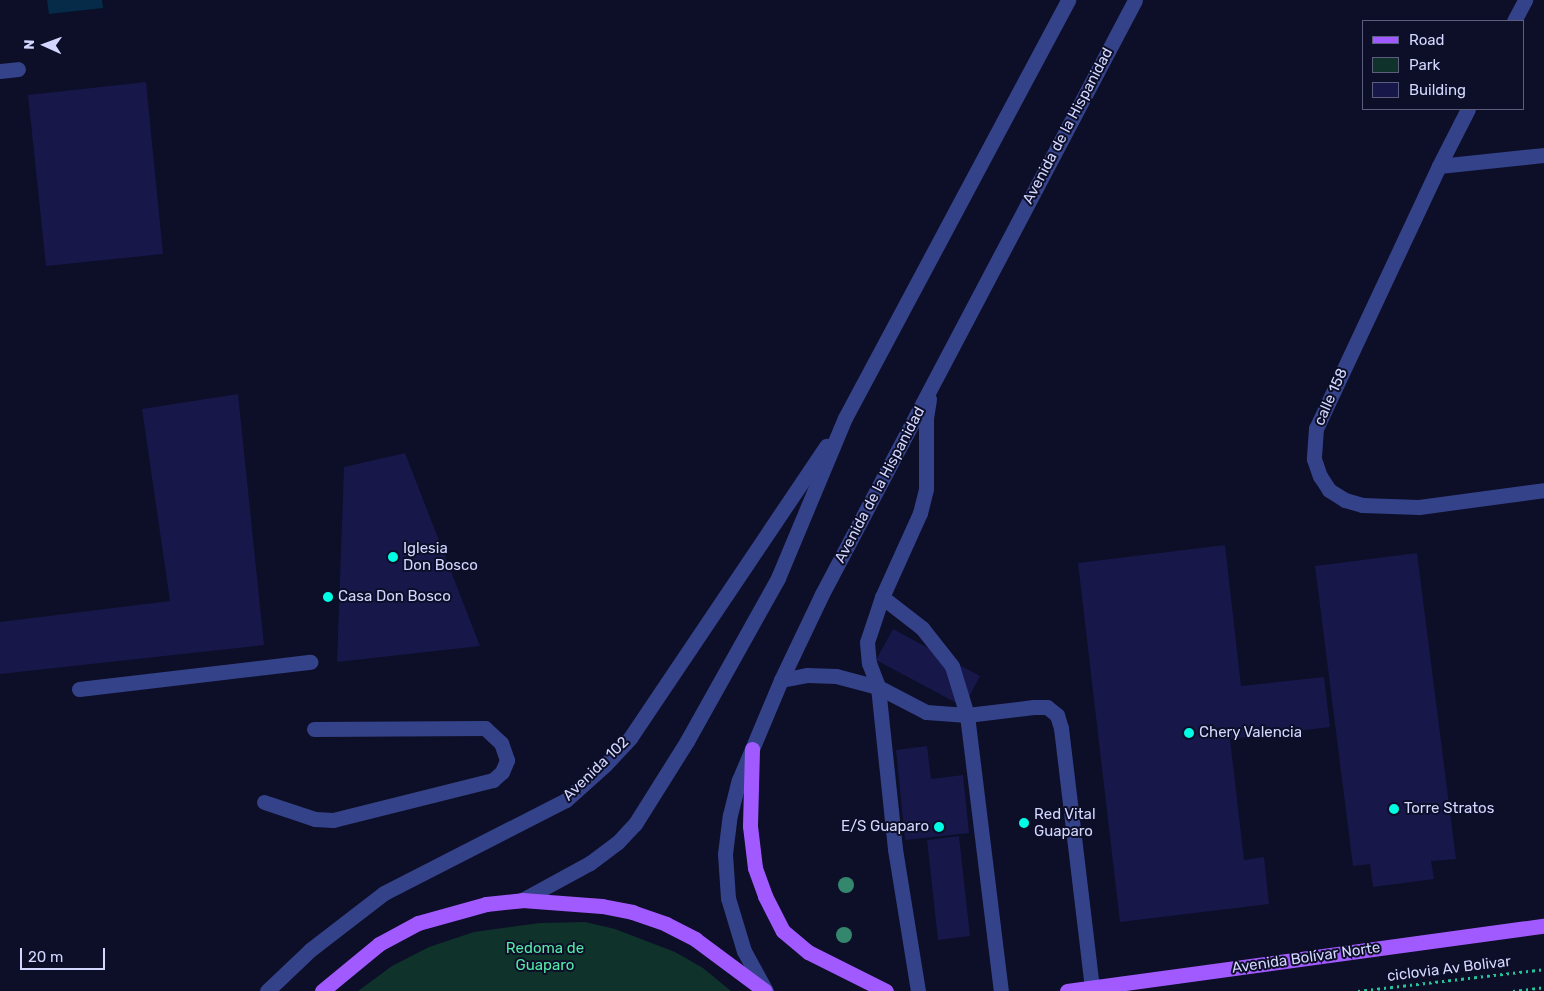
<!DOCTYPE html>
<meta charset="utf-8">
<style>
body{margin:0}
#map{position:relative;width:1544px;height:991px;overflow:hidden;background:#0d0e27;font-family:Rubik,sans-serif}
div>[style]{position:absolute}
.green>*{inset:0;background:#0f322a}
.water>*{inset:0;background:#052b48}
.building>*{inset:0;background:#17174a}
.path>*{height:3px;margin-top:-1.5px;transform-origin:0;background:repeating-linear-gradient(90deg,#24c299 0 2.5px,transparent 0 6.5px)}
.minor>*{height:15px;margin:-7.5px;padding:0 7.5px;transform-origin:7.5px;border-radius:7.5px;background:#34428a}
.major>*{height:15px;margin:-7.5px;padding:0 7.5px;transform-origin:7.5px;border-radius:7.5px;background:#a15aff}
.trees>*{width:16px;height:16px;margin:-8px;border-radius:50%;background:#34876d}
.dots>*{width:14px;height:14px;translate:-50% -50%;box-sizing:border-box;border:2px solid #0d0e27;border-radius:50%}
span{translate:-50% -50%;white-space:nowrap;text-align:center;line-height:1.15;-webkit-text-stroke:4px #0d0e27;paint-order:stroke}
.street-label{font-size:15px;color:#d3d7ff}
.poi-label{font-size:15px;color:#d3d7ff}
.left{translate:0 -50%;text-align:left}
.right{translate:-100% -50%;text-align:right}
.park-label{font-size:15px;color:#54eaa7}
.legend{position:absolute;left:1362px;top:20px;width:162px;height:90px;box-sizing:border-box;background:#0d0e27;border:1px solid #5c5e7d;margin:0;padding:6px 9px;list-style:none;font-size:15px;color:#d3d7ff}
.legend li{display:flex;align-items:center;gap:10px;height:25px}
.legend b{width:25px;border:1px solid #5c5e7d}
.north{position:absolute;left:20px;top:20px;width:50px;height:50px;-webkit-text-stroke:4px #0d0e27;paint-order:stroke;rotate:272deg;font-size:14px;font-weight:700;line-height:20px;text-align:center;color:#d3d7ff}
.north::after{content:'';display:block;margin:auto;width:18px;height:22px;background:#d3d7ff;clip-path:polygon(50% 0,100% 100%,50% 72%,0 100%)}
.scale{position:absolute;left:20px;top:948px;width:85px;height:22px;box-sizing:border-box;border:2px solid #d3d7ff;border-top:0;padding-left:6px;font-size:15px;line-height:18px;white-space:nowrap;color:#d3d7ff;-webkit-text-stroke:4px #0d0e27;paint-order:stroke}
</style>
<div id="map">
<div class="green">
<div style="clip-path:polygon(585px 922px,615px 929px,675px 952px,703px 968px,731px 991px,358px 991px,392px 966px,429px 947px,474px 932px,540px 923px)"></div>
</div>
<div class="water">
<div style="clip-path:polygon(47px 0,102px 0,103px 8px,49px 14px)"></div>
</div>
<div class="building">
<div style="clip-path:polygon(146px 82px,163px 254px,46px 266px,28px 95px)"></div>
<div style="clip-path:polygon(238px 394px,264px 645px,0 674px,0 622px,170px 601px,142px 409px)"></div>
<div style="clip-path:polygon(405px 453px,480px 646px,337px 662px,344px 467px)"></div>
<div style="clip-path:polygon(1225px 545px,1241px 686px,1324px 677px,1330px 727px,1230px 739px,1244px 860px,1264px 857px,1269px 904px,1120px 922px,1078px 563px)"></div>
<div style="clip-path:polygon(1417px 553px,1456px 859px,1431px 861px,1434px 879px,1373px 887px,1370px 864px,1353px 866px,1315px 566px)"></div>
<div style="clip-path:polygon(893px 629px,980px 676px,964px 707px,876px 660px)"></div>
<div style="clip-path:polygon(927px 746px,931px 779px,963px 775px,969px 833px,905px 840px,896px 750px)"></div>
<div style="clip-path:polygon(959px 836px,970px 936px,938px 940px,927px 840px)"></div>
</div>
<div class="path">
<div style="left:1358px;top:991px;width:187px;rotate:-6.7deg"></div>
<div style="left:1513px;top:991px;width:31px;rotate:-7deg"></div>
</div>
<div class="minor">
<div style="left:1514px;top:21px;width:24px;rotate:-62deg"></div>
<div style="left:0;top:71px;width:18px;rotate:-6deg"></div>
<div style="left:1468px;top:109px;width:64px;rotate:117deg"></div>
<div style="left:1439px;top:166px;width:289px;rotate:115.1deg"></div>
<div style="left:1316px;top:428px;width:31px;rotate:94deg"></div>
<div style="left:1314px;top:459px;width:18px;rotate:71deg"></div>
<div style="left:1320px;top:476px;width:17px;rotate:57deg"></div>
<div style="left:1329px;top:490px;width:19px;rotate:32deg"></div>
<div style="left:1345px;top:500px;width:18px;rotate:16deg"></div>
<div style="left:1362px;top:505px;width:57px;rotate:2deg"></div>
<div style="left:1419px;top:507px;width:126px;rotate:-7.7deg"></div>
<div style="left:1439px;top:166px;width:106px;rotate:-6deg"></div>
<div style="left:929px;top:399px;width:20px;rotate:99deg"></div>
<div style="left:926px;top:419px;width:70px;rotate:90deg"></div>
<div style="left:926px;top:489px;width:25px;rotate:104deg"></div>
<div style="left:920px;top:513px;width:92px;rotate:114.3deg"></div>
<div style="left:882px;top:597px;width:51px;rotate:37.8deg"></div>
<div style="left:922px;top:628px;width:48px;rotate:51.7deg"></div>
<div style="left:952px;top:666px;width:51px;rotate:73deg"></div>
<div style="left:967px;top:715px;width:278px;rotate:83deg"></div>
<div style="left:882px;top:597px;width:47px;rotate:108.4deg"></div>
<div style="left:867px;top:642px;width:21px;rotate:85deg"></div>
<div style="left:869px;top:663px;width:26px;rotate:69deg"></div>
<div style="left:878px;top:687px;width:163px;rotate:84deg"></div>
<div style="left:895px;top:849px;width:144px;rotate:80.8deg"></div>
<div style="left:781px;top:680px;width:26px;rotate:-11deg"></div>
<div style="left:807px;top:675px;width:29px;rotate:2deg"></div>
<div style="left:836px;top:676px;width:43px;rotate:14.7deg"></div>
<div style="left:878px;top:687px;width:54px;rotate:27.5deg"></div>
<div style="left:926px;top:712px;width:41px;rotate:4.2deg"></div>
<div style="left:967px;top:715px;width:67px;rotate:-6.8deg"></div>
<div style="left:1034px;top:707px;width:13px"></div>
<div style="left:1047px;top:707px;width:13px;rotate:39deg"></div>
<div style="left:1057px;top:715px;width:14px;rotate:73deg"></div>
<div style="left:1061px;top:728px;width:262px;rotate:83.2deg"></div>
<div style="left:79px;top:689px;width:233px;rotate:-6.7deg"></div>
<div style="left:264px;top:802px;width:54px;rotate:18.4deg"></div>
<div style="left:315px;top:819px;width:18px;rotate:3deg"></div>
<div style="left:333px;top:820px;width:165px;rotate:-14deg"></div>
<div style="left:493px;top:780px;width:12px;rotate:-42deg"></div>
<div style="left:502px;top:772px;width:13px;rotate:-67deg"></div>
<div style="left:507px;top:760px;width:18px;rotate:-109deg"></div>
<div style="left:501px;top:743px;width:22px;rotate:-137deg"></div>
<div style="left:485px;top:728px;width:171px;rotate:179.7deg"></div>
<div style="left:522px;top:900px;width:77px;rotate:-28.6deg"></div>
<div style="left:590px;top:863px;width:35px;rotate:-37deg"></div>
<div style="left:618px;top:842px;width:25px;rotate:-47deg"></div>
<div style="left:635px;top:824px;width:98px;rotate:-57.9deg"></div>
<div style="left:687px;top:741px;width:187px;rotate:-60.8deg"></div>
<div style="left:778px;top:578px;width:173px;rotate:-67.3deg"></div>
<div style="left:845px;top:418px;width:474px;rotate:-61.9deg"></div>
<div style="left:267px;top:991px;width:59px;rotate:-43.6deg"></div>
<div style="left:310px;top:950px;width:93px;rotate:-37.6deg"></div>
<div style="left:384px;top:893px;width:204px;rotate:-27.1deg"></div>
<div style="left:566px;top:800px;width:52px;rotate:-41.9deg"></div>
<div style="left:605px;top:765px;width:37px;rotate:-47deg"></div>
<div style="left:630px;top:738px;width:352px;rotate:-56.1deg"></div>
<div style="left:766px;top:991px;width:46px;rotate:-118.8deg"></div>
<div style="left:744px;top:951px;width:55px;rotate:-106.8deg"></div>
<div style="left:728px;top:898px;width:44px;rotate:-93.9deg"></div>
<div style="left:725px;top:854px;width:39px;rotate:-83deg"></div>
<div style="left:730px;top:815px;width:36px;rotate:-76deg"></div>
<div style="left:739px;top:780px;width:108px;rotate:-67.2deg"></div>
<div style="left:781px;top:680px;width:95px;rotate:-64.5deg"></div>
<div style="left:822px;top:594px;width:671px;rotate:-62.21deg"></div>
</div>
<div class="major">
<div style="left:752px;top:749px;width:77px;rotate:91.5deg"></div>
<div style="left:750px;top:826px;width:42px;rotate:83.2deg"></div>
<div style="left:755px;top:868px;width:30px;rotate:70deg"></div>
<div style="left:765px;top:896px;width:39px;rotate:63deg"></div>
<div style="left:783px;top:931px;width:33px;rotate:40deg"></div>
<div style="left:808px;top:952px;width:87px;rotate:26.6deg"></div>
<div style="left:322px;top:991px;width:74px;rotate:-39.5deg"></div>
<div style="left:379px;top:944px;width:44px;rotate:-28.3deg"></div>
<div style="left:418px;top:923px;width:71px;rotate:-15.6deg"></div>
<div style="left:486px;top:904px;width:36px;rotate:-6deg"></div>
<div style="left:522px;top:900px;width:80px;rotate:4.3deg"></div>
<div style="left:602px;top:906px;width:31px;rotate:11deg"></div>
<div style="left:632px;top:912px;width:36px;rotate:19deg"></div>
<div style="left:666px;top:924px;width:33px;rotate:27deg"></div>
<div style="left:695px;top:939px;width:87px;rotate:36.6deg"></div>
<div style="left:1067px;top:991px;width:481px;rotate:-7.8deg"></div>
</div>
<div class="trees">
<div style="left:846px;top:885px"></div>
<div style="left:844px;top:935px"></div>
</div>
<div class="dots">
<div style="left:393px;top:557px;background:#00fee5"></div>
<div style="left:328px;top:597px;background:#00fee5"></div>
<div style="left:1189px;top:733px;background:#00fee5"></div>
<div style="left:1394px;top:809px;background:#00fee5"></div>
<div style="left:1024px;top:823px;background:#00fee5"></div>
<div style="left:939px;top:827px;background:#00fee5"></div>
</div>
<div class="street-label">
<span style="left:1068px;top:126px;rotate:-62deg">Avenida de la Hispanidad</span>
<span style="left:1331px;top:397px;rotate:-66deg">calle 158</span>
<span style="left:880px;top:485px;rotate:-62deg">Avenida de la Hispanidad</span>
<span style="left:596px;top:769px;rotate:-44deg">Avenida 102</span>
<span style="left:1306px;top:958px;rotate:-8deg">Avenida Bolívar Norte</span>
<span style="left:1449px;top:969px;rotate:-7deg">ciclovia Av Bolivar</span>
</div>
<div class="poi-label">
<span class="left" style="left:403px;top:557px">Iglesia<br>Don Bosco</span>
<span class="left" style="left:338px;top:597px">Casa Don Bosco</span>
<span class="left" style="left:1199px;top:733px">Chery Valencia</span>
<span class="left" style="left:1404px;top:809px">Torre Stratos</span>
<span class="left" style="left:1034px;top:823px">Red Vital<br>Guaparo</span>
<span class="right" style="left:929px;top:827px">E/S Guaparo</span>
</div>
<div class="park-label">
<span style="left:545px;top:957px">Redoma de<br>Guaparo</span>
</div>
<ul class="legend">
<li><b style="height:6px;background:#a15aff"></b>Road</li>
<li><b style="height:14px;background:#0f322a"></b>Park</li>
<li><b style="height:14px;background:#17174a"></b>Building</li>
</ul>
<div class="north">N</div>
<div class="scale">20 m</div>
</div>
